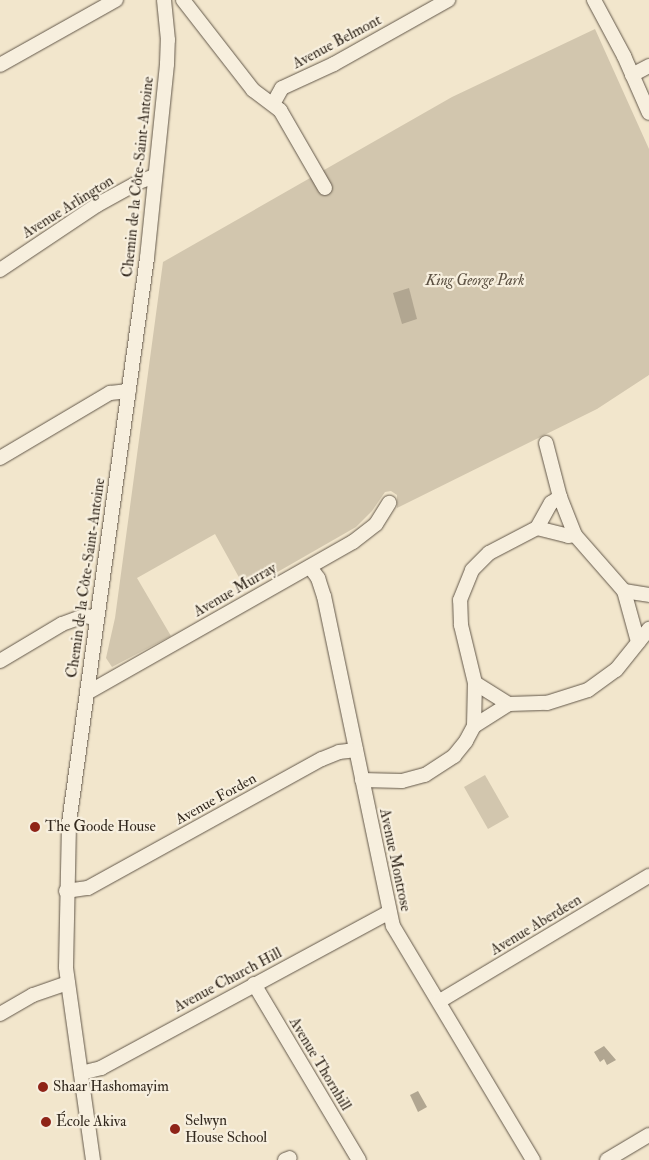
<!DOCTYPE html>
<meta charset="utf-8">
<style>
body{margin:0}
#map{position:relative;width:649px;height:1160px;overflow:hidden;background:#f2e6cc;font-family:"IM FELL Double Pica",serif}
div>[style]{position:absolute}
.green>*{inset:0;background:#d2c6ae}
.water>*{inset:0;background:#b1a691}
.roads{filter:drop-shadow(0 0 1px #63584a) drop-shadow(0 0 1px #63584a)}
.street>*{height:14px;margin:-7px;padding:0 7px;transform-origin:7px;border-radius:7px;background:#f7efde}
.dots>*{width:14px;height:14px;translate:-50% -50%;box-sizing:border-box;border:2px solid #f7efde;border-radius:50%}
span{translate:-50% -50%;white-space:nowrap;text-align:center;line-height:1.15;-webkit-text-stroke:4.5px #f7efde;paint-order:stroke}
.street-label{font-size:15px;color:#33291e}
.park-label{font-size:15px;color:#5b5042;font-style:italic}
.poi-label{font-size:15px;color:#33291e}
.left{translate:0 -50%;text-align:left}
</style>
<div id="map">
<div class="green">
<div style="clip-path:polygon(595px 29px,649px 149px,649px 375px,597px 409px,397px 508px,397px 495px,391px 491px,385px 492px,372px 511px,356px 527px,246px 590px,215px 534px,137px 578px,171px 636px,112px 667px,106px 658px,115px 618px,163px 262px,452px 97px)"></div>
<div style="clip-path:polygon(485px 775px,509px 817px,488px 829px,464px 787px)"></div>
</div>
<div class="water">
<div style="clip-path:polygon(409px 288px,417px 319px,402px 324px,393px 293px)"></div>
<div style="clip-path:polygon(604px 1046px,616px 1060px,607px 1065px,604px 1059px,600px 1062px,594px 1052px)"></div>
<div style="clip-path:polygon(418px 1091px,427px 1107px,418px 1112px,410px 1095px)"></div>
</div>
<div class="roads">
<div class="street">
<div style="left:183px;top:0;width:114px;rotate:52.1deg"></div>
<div style="left:253px;top:90px;width:34px;rotate:37deg"></div>
<div style="left:280px;top:110px;width:90px;rotate:60deg"></div>
<div style="left:594px;top:0;width:64px;rotate:61.8deg"></div>
<div style="left:624px;top:56px;width:62px;rotate:66.3deg"></div>
<div style="left:0;top:65px;width:133px;rotate:-29.3deg"></div>
<div style="left:632px;top:75px;width:19px;rotate:-28deg"></div>
<div style="left:273px;top:104px;width:18px;rotate:-61deg"></div>
<div style="left:282px;top:88px;width:57px;rotate:-24.8deg"></div>
<div style="left:334px;top:64px;width:131px;rotate:-29.3deg"></div>
<div style="left:0;top:270px;width:117px;rotate:-33.8deg"></div>
<div style="left:97px;top:205px;width:48px;rotate:-28.7deg"></div>
<div style="left:139px;top:182px;width:17px;rotate:-21deg"></div>
<div style="left:546px;top:443px;width:56px;rotate:75.5deg"></div>
<div style="left:560px;top:497px;width:41px;rotate:68.5deg"></div>
<div style="left:0;top:458px;width:128px;rotate:-30.6deg"></div>
<div style="left:110px;top:393px;width:19px;rotate:-6deg"></div>
<div style="left:537px;top:528px;width:29px;rotate:-61deg"></div>
<div style="left:551px;top:503px;width:11px;rotate:-34deg"></div>
<div style="left:310px;top:567px;width:14px;rotate:54deg"></div>
<div style="left:318px;top:578px;width:19px;rotate:72deg"></div>
<div style="left:324px;top:596px;width:337px;rotate:78.2deg"></div>
<div style="left:393px;top:926px;width:273px;rotate:59.1deg"></div>
<div style="left:624px;top:591px;width:53px;rotate:74.6deg"></div>
<div style="left:0;top:661px;width:72px;rotate:-30.8deg"></div>
<div style="left:62px;top:624px;width:23px;rotate:-20deg"></div>
<div style="left:84px;top:616px;width:13px;rotate:9deg"></div>
<div style="left:475px;top:683px;width:40px;rotate:32deg"></div>
<div style="left:87px;top:693px;width:306px;rotate:-29.6deg"></div>
<div style="left:353px;top:542px;width:29px;rotate:-38deg"></div>
<div style="left:376px;top:524px;width:25px;rotate:-58deg"></div>
<div style="left:474px;top:726px;width:43px;rotate:-88.7deg"></div>
<div style="left:475px;top:683px;width:60px;rotate:-103.6deg"></div>
<div style="left:461px;top:625px;width:25px;rotate:-92deg"></div>
<div style="left:460px;top:600px;width:32px;rotate:-68deg"></div>
<div style="left:472px;top:570px;width:24px;rotate:-45deg"></div>
<div style="left:489px;top:553px;width:54px;rotate:-27.5deg"></div>
<div style="left:537px;top:528px;width:32px;rotate:14deg"></div>
<div style="left:568px;top:536px;width:7px;rotate:-8deg"></div>
<div style="left:575px;top:535px;width:74px;rotate:48.8deg"></div>
<div style="left:624px;top:591px;width:25px;rotate:9deg"></div>
<div style="left:362px;top:780px;width:40px;rotate:1.4deg"></div>
<div style="left:402px;top:781px;width:24px;rotate:-15deg"></div>
<div style="left:425px;top:775px;width:35px;rotate:-33deg"></div>
<div style="left:454px;top:756px;width:19px;rotate:-51deg"></div>
<div style="left:466px;top:741px;width:17px;rotate:-62deg"></div>
<div style="left:474px;top:726px;width:41px;rotate:-32.2deg"></div>
<div style="left:509px;top:704px;width:38px;rotate:-2deg"></div>
<div style="left:547px;top:703px;width:43px;rotate:-17.6deg"></div>
<div style="left:588px;top:690px;width:34px;rotate:-36deg"></div>
<div style="left:616px;top:670px;width:53px;rotate:-51.2deg"></div>
<div style="left:66px;top:891px;width:22px;rotate:-8deg"></div>
<div style="left:88px;top:888px;width:267px;rotate:-28.9deg"></div>
<div style="left:322px;top:759px;width:18px;rotate:-22deg"></div>
<div style="left:339px;top:752px;width:17px;rotate:-7deg"></div>
<div style="left:254px;top:984px;width:205px;rotate:59.2deg"></div>
<div style="left:440px;top:1001px;width:244px;rotate:-30.9deg"></div>
<div style="left:0;top:1014px;width:38px;rotate:-30deg"></div>
<div style="left:33px;top:995px;width:37px;rotate:-19deg"></div>
<div style="left:81px;top:1073px;width:21px;rotate:-14deg"></div>
<div style="left:101px;top:1068px;width:328px;rotate:-28.4deg"></div>
<div style="left:93px;top:1160px;width:195px;rotate:-98deg"></div>
<div style="left:66px;top:967px;width:144px;rotate:-88.8deg"></div>
<div style="left:69px;top:823px;width:570px;rotate:-82.14deg"></div>
<div style="left:147px;top:258px;width:195px;rotate:-84.1deg"></div>
<div style="left:167px;top:64px;width:24px;rotate:-88deg"></div>
<div style="left:168px;top:40px;width:40px;rotate:-95.7deg"></div>
<div style="left:285px;top:1160px;width:5px;rotate:-22deg"></div>
<div style="left:607px;top:1160px;width:49px;rotate:-30.8deg"></div>
</div>
</div>
<div class="dots">
<div style="left:35px;top:827px;background:#8f2418"></div>
<div style="left:43px;top:1087px;background:#8f2418"></div>
<div style="left:46px;top:1122px;background:#8f2418"></div>
<div style="left:175px;top:1129px;background:#8f2418"></div>
</div>
<div class="street-label">
<span style="left:337px;top:42px;rotate:-28deg">Avenue Belmont</span>
<span style="left:138px;top:177px;rotate:-84deg">Chemin de la Côte-Saint-Antoine</span>
<span style="left:68px;top:207px;rotate:-32deg">Avenue Arlington</span>
<span style="left:86px;top:578px;rotate:-82deg">Chemin de la Côte-Saint-Antoine</span>
<span style="left:235px;top:590px;rotate:-30deg">Avenue Murray</span>
<span style="left:216px;top:799px;rotate:-29deg">Avenue Forden</span>
<span style="left:395px;top:860px;rotate:78deg">Avenue Montrose</span>
<span style="left:536px;top:925px;rotate:-31deg">Avenue Aberdeen</span>
<span style="left:228px;top:980px;rotate:-28deg">Avenue Church Hill</span>
<span style="left:320px;top:1064px;rotate:59deg">Avenue Thornhill</span>
</div>
<div class="park-label">
<span style="left:475px;top:281px">King George Park</span>
</div>
<div class="poi-label">
<span class="left" style="left:45px;top:827px">The Goode House</span>
<span class="left" style="left:53px;top:1087px">Shaar Hashomayim</span>
<span class="left" style="left:185px;top:1129px">Selwyn<br>House School</span>
<span class="left" style="left:56px;top:1122px">École Akiva</span>
</div>
</div>
